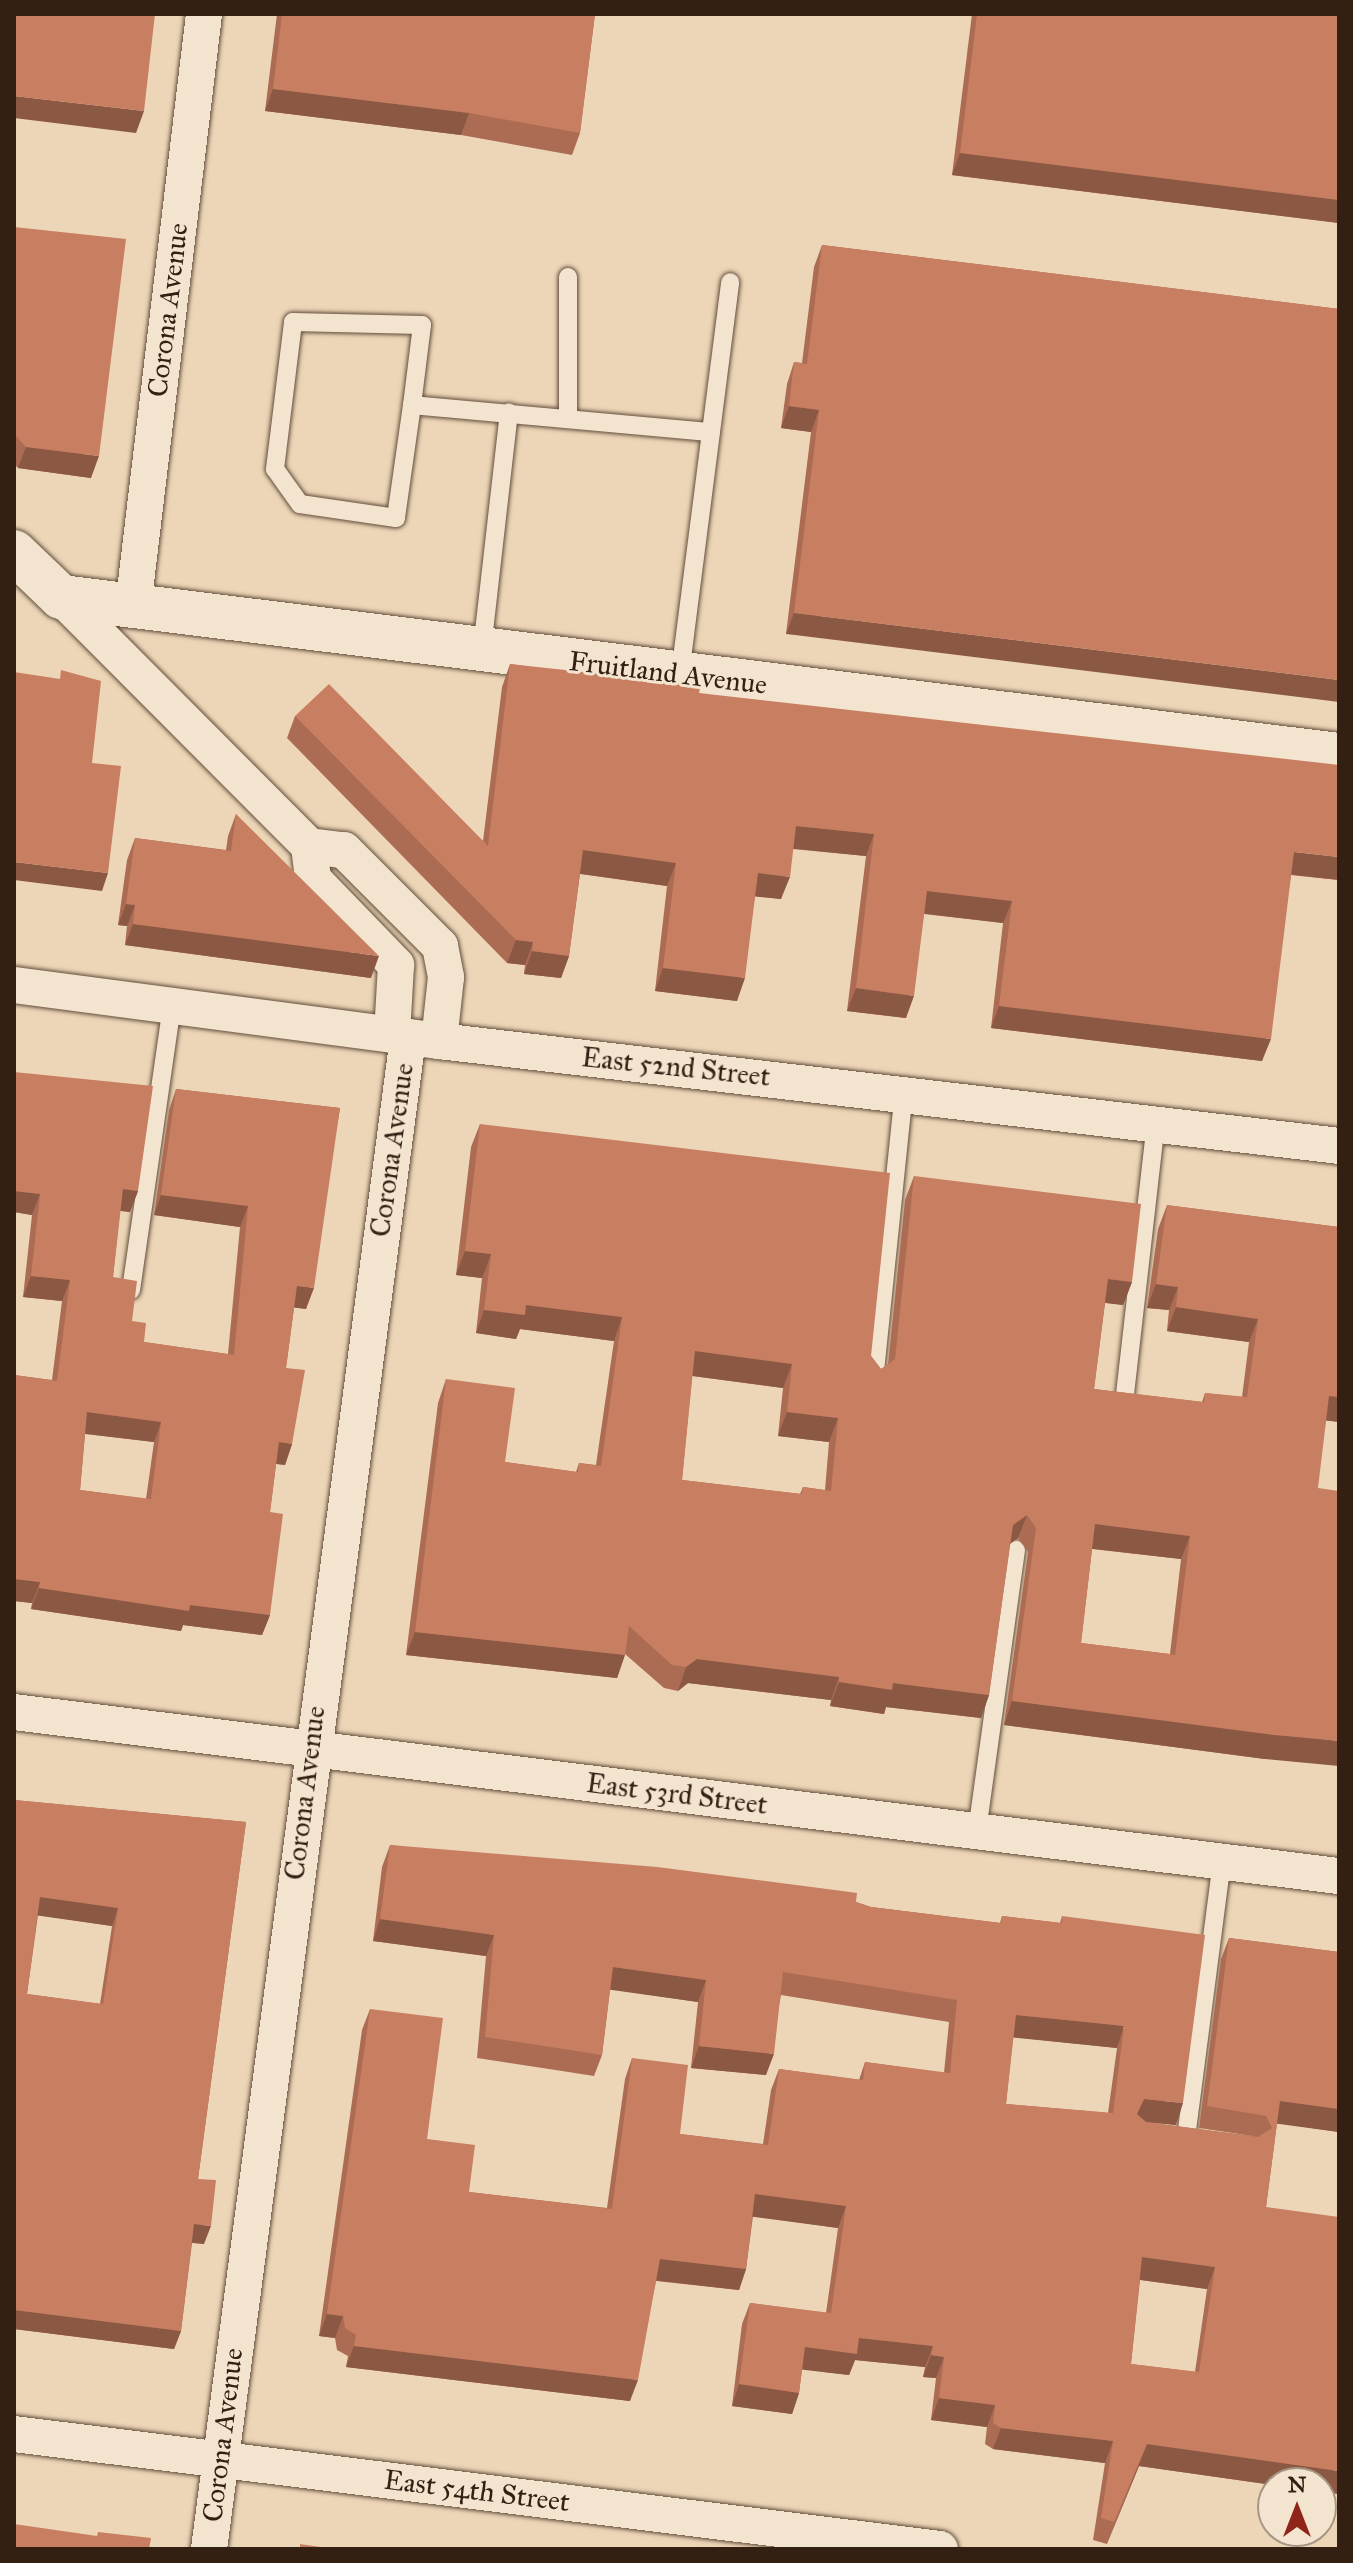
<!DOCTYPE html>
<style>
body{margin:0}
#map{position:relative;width:1353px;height:2563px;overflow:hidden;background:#edd6b7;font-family:"IM FELL Great Primer",serif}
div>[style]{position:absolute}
.roads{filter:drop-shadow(0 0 2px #624d3c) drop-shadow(0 0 2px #624d3c)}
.lane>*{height:18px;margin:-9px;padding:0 9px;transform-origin:9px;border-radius:9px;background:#f3e4d0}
.street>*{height:36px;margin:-18px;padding:0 18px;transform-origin:18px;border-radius:18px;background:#f3e4d0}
.secondary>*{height:44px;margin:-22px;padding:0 22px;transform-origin:22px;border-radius:22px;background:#f3e4d0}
.wall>*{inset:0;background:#ab6c53}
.shaded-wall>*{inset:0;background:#8b5844}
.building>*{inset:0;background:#c77e61}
span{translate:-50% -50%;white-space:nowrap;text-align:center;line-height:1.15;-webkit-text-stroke:6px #f3e4d0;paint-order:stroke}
.street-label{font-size:28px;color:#341f13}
.frame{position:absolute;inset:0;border:16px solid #341f13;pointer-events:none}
.north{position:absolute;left:1257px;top:2467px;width:80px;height:80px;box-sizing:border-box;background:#f3e4d0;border:2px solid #a79584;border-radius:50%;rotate:0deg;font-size:22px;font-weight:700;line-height:32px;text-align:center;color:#341f13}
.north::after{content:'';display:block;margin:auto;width:28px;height:36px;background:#8f2418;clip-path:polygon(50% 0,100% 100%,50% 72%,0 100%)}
</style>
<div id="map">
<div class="roads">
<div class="lane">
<div style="left:412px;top:405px;width:114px;rotate:98.1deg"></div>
<div style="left:396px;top:518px;width:97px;rotate:-171.7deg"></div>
<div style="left:300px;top:504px;width:43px;rotate:-125.5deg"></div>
<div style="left:275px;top:469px;width:148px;rotate:-83deg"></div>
<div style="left:293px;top:322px;width:129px;rotate:1.3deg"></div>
<div style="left:422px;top:325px;width:81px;rotate:97.1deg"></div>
<div style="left:412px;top:405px;width:300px;rotate:5.2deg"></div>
<div style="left:568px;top:418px;width:141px;rotate:-90deg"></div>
<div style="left:482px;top:649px;width:238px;rotate:-83.5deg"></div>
<div style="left:680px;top:674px;width:395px;rotate:-82.7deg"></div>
<div style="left:131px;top:1290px;width:289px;rotate:-81.8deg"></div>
<div style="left:874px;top:1381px;width:290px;rotate:-84.1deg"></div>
<div style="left:1124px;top:1403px;width:281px;rotate:-83.5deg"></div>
<div style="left:977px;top:1831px;width:284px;rotate:-82.1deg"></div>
<div style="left:1186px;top:2138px;width:279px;rotate:-82.6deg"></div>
</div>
<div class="street">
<div style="left:61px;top:597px;width:351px;rotate:45.1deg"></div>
<div style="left:309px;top:846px;width:35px;rotate:7deg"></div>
<div style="left:344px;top:850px;width:136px;rotate:45deg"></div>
<div style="left:440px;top:946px;width:32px;rotate:79deg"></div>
<div style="left:446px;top:977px;width:64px;rotate:96.2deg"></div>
<div style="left:133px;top:607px;width:597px;rotate:-83.17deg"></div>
<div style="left:309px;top:846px;width:33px;rotate:83deg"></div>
<div style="left:313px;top:879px;width:120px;rotate:46deg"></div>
<div style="left:396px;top:965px;width:70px;rotate:93.3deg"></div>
<div style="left:14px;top:985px;width:429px;rotate:7.5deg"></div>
<div style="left:439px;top:1041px;width:906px;rotate:6.65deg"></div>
<div style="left:14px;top:1712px;width:1335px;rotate:7.06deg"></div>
<div style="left:14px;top:2434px;width:933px;rotate:7.08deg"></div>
<div style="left:209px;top:2549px;width:1525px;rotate:-82.5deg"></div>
</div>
<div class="secondary">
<div style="left:14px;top:552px;width:65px;rotate:43.8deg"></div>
<div style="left:61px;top:597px;width:1288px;rotate:7.05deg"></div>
</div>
</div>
<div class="wall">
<div style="clip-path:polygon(277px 14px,595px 14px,580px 133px,572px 155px,461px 135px,265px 111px)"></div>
<div style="clip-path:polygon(972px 14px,1339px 14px,1339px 223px,952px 175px)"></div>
<div style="clip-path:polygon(14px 227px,91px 478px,18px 468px,14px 464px)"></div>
<div style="clip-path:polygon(822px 245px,1339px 309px,786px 634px,811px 432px,781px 428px,787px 384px,794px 362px,802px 363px,814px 267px)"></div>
<div style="clip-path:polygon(510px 664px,699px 693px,1339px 880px,1291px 875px,1262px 1061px,991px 1028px,1003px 923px,924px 914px,906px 1018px,847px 1011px,866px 856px,793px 849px,781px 899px,755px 896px,737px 1001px,655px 991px,667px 886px,580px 874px,569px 956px,561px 978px,524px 974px,525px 965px,507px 963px,287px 738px,295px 716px,483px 841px,502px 687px)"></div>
<div style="clip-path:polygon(236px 814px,371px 978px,125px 945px,127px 926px,118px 925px,127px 860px,135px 838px,226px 850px,228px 836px)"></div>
<div style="clip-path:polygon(evenodd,14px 1072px,138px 1191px,130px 1212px,120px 1211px,113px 1277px,132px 1321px,144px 1342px,228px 1354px,240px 1227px,154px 1215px,169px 1110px,176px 1089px,340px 1108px,306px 1309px,294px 1307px,286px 1368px,292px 1444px,285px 1465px,276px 1464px,270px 1512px,270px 1615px,262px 1635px,183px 1625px,181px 1631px,31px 1609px,32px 1603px,14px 1601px,14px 1375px,52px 1380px,62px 1301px,23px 1297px,32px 1215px,14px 1212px,14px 1072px,85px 1434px,154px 1442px,146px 1499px,80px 1490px,85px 1434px)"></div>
<div style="clip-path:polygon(evenodd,480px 1124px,871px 1356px,881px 1369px,888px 1364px,905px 1200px,914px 1176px,1132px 1282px,1123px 1305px,1105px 1303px,1094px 1389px,1202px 1402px,1205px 1393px,1242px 1397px,1249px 1342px,1167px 1331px,1169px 1310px,1147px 1308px,1158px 1229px,1167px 1205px,1339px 1227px,1339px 1422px,1326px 1420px,1265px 1759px,1004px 1725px,1028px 1552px,1018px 1538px,1010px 1544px,989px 1695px,981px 1718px,886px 1707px,884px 1714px,830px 1706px,831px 1700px,688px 1683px,678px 1691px,664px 1688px,625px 1654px,617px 1678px,406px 1655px,438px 1403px,446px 1379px,505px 1462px,576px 1472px,579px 1463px,596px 1465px,614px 1341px,520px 1329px,516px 1339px,476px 1333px,482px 1278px,456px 1275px,471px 1147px,480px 1124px,692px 1376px,783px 1388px,778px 1436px,829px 1442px,825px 1490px,803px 1487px,800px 1494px,682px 1480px,692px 1376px,480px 1124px,1092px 1549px,1181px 1559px,1170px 1654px,1081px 1643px,1092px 1549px)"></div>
<div style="clip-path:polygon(evenodd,14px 1800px,246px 1822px,198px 2179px,204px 2244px,192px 2243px,181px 2331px,174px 2349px,14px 2329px,14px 1800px,38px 1915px,112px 1926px,100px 2004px,27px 1994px,38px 1915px)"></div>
<div style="clip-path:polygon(evenodd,390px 1845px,856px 1902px,871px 1907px,1000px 1923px,1002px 1916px,1060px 1923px,1062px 1916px,1176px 2125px,1145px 2122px,1259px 2137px,1199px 2128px,1221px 1959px,1229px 1938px,1339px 1952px,1339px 2132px,1277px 2123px,1266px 2207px,1339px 2494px,1321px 2492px,1321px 2483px,1273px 2483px,1273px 2485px,1139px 2466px,1107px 2544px,1093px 2540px,1105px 2463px,993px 2449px,985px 2444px,987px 2427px,931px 2420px,936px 2378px,923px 2377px,925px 2367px,855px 2360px,849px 2375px,802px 2369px,799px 2393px,792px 2414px,732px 2406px,742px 2324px,750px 2303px,826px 2313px,838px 2228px,753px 2216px,746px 2269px,739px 2290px,656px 2281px,630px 2401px,346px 2367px,348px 2356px,337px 2350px,335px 2338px,319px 2336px,362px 2030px,370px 2009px,427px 2139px,469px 2192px,607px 2208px,625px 2079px,632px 2058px,680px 2134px,763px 2144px,771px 2090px,779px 2069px,859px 2080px,865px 2062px,944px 2073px,949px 2022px,781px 1995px,766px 2075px,691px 2068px,698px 2002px,610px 1989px,602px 2055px,594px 2076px,477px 2058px,486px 1956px,373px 1941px,382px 1867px,390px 1845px,1013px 2037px,1117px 2048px,1108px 2113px,1006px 2104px,1013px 2037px,390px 1845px,1140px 2280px,1207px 2289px,1195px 2372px,1131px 2364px,1140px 2280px)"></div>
</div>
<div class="shaded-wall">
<div style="clip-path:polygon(273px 89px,469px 113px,461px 135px,265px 111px)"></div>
<div style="clip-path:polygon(14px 96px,144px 111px,136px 133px,14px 118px)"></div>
<div style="clip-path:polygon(960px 153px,1339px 200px,1339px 223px,952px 175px)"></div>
<div style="clip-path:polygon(789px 406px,819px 410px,811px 432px,781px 428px)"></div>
<div style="clip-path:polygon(26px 447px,99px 456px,91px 478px,18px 468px)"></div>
<div style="clip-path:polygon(794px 613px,1339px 680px,1339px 702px,786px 634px)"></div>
<div style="clip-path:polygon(796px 826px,874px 834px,866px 856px,788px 848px)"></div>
<div style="clip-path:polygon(583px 850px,676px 863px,667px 886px,575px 873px)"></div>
<div style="clip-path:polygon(1294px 852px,1339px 857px,1339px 880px,1286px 874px)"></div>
<div style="clip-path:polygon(14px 862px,108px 873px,102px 891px,14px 880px)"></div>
<div style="clip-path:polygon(758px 873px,790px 877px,781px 899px,750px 896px)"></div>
<div style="clip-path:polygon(927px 891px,1012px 901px,1003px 923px,919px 913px)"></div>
<div style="clip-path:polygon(126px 904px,135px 905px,127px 926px,118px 925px)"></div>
<div style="clip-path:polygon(133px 924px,379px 956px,371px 978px,125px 945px)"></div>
<div style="clip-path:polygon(516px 940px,533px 942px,525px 965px,507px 963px)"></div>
<div style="clip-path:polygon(532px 951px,569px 956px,561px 978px,524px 974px)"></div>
<div style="clip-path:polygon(663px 968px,745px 978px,737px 1001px,655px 991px)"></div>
<div style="clip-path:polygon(856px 988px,914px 996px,906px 1018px,847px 1011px)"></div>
<div style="clip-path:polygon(999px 1006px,1271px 1039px,1262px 1061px,991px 1028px)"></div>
<div style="clip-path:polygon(123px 1189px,138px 1191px,130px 1212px,115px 1210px)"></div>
<div style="clip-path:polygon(14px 1191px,40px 1194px,32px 1215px,14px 1212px)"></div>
<div style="clip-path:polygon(161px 1195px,248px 1206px,240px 1227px,154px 1215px)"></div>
<div style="clip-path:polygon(465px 1251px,491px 1254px,482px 1278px,456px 1275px)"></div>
<div style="clip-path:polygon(31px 1276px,70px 1280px,62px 1301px,23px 1297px)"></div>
<div style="clip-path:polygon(1108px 1279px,1132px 1282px,1123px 1305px,1099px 1302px)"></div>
<div style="clip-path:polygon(1156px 1284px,1178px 1287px,1169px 1310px,1147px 1308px)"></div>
<div style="clip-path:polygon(297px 1286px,314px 1288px,306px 1309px,289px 1307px)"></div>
<div style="clip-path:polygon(526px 1305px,622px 1317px,614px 1341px,520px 1329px,516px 1339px,476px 1333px,484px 1310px)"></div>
<div style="clip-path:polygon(1176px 1307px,1258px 1319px,1249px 1342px,1167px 1331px)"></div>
<div style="clip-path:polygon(695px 1351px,792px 1364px,783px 1388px,686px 1375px)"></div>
<div style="clip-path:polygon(1329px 1396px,1339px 1397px,1339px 1422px,1321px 1420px)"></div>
<div style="clip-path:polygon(87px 1412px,161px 1422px,154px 1442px,79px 1433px)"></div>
<div style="clip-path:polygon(787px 1412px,838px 1418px,829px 1442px,778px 1436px)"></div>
<div style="clip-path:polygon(279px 1442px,292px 1444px,285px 1465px,271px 1463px)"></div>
<div style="clip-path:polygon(1027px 1515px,1018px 1538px,1004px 1548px,1013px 1525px)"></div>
<div style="clip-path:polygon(1095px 1524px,1190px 1536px,1181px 1559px,1086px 1548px)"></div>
<div style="clip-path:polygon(14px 1579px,40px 1582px,32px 1603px,14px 1601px)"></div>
<div style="clip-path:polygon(39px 1588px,190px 1605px,270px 1615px,262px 1635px,183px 1625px,181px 1631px,31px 1609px)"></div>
<div style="clip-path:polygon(415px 1632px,625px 1655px,617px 1678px,406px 1655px)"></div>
<div style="clip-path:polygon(697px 1659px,839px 1677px,831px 1700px,688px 1683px,678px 1691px,686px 1667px)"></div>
<div style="clip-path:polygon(839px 1682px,893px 1683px,989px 1695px,981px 1718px,886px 1707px,884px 1714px,830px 1706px)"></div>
<div style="clip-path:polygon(1012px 1701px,1339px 1741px,1339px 1766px,1265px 1759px,1004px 1725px)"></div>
<div style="clip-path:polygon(40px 1897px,118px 1908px,112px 1926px,34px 1915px)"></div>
<div style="clip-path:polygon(380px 1919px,494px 1935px,486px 1956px,373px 1941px)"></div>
<div style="clip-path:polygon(613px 1967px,706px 1980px,698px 2002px,605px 1989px)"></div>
<div style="clip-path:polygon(1016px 2015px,1124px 2026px,1117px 2048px,1008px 2037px)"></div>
<div style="clip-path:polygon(699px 2046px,774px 2054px,766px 2075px,691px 2068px)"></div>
<div style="clip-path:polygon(1144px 2099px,1183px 2103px,1176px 2125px,1136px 2121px,1137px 2114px)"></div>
<div style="clip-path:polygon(1280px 2101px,1339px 2109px,1339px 2132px,1272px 2123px)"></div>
<div style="clip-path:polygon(755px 2194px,846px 2206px,838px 2228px,747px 2216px)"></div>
<div style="clip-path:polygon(194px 2224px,211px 2226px,204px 2244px,188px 2242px)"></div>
<div style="clip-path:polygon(1142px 2257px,1215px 2267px,1207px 2289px,1134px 2279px)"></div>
<div style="clip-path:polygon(660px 2259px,746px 2269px,739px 2290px,652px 2280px)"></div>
<div style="clip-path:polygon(14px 2310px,181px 2331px,174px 2349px,14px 2329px)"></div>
<div style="clip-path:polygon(327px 2314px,343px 2316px,335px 2338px,319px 2336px)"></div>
<div style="clip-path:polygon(859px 2338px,933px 2346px,925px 2367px,855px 2360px,849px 2375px,797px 2369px,805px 2347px)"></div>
<div style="clip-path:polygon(354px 2346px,638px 2380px,630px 2401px,346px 2367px)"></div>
<div style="clip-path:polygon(931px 2355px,944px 2357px,936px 2378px,923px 2377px)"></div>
<div style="clip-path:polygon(739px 2384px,799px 2393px,792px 2414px,732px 2406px)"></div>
<div style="clip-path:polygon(939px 2398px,995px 2405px,987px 2427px,931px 2420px)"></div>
<div style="clip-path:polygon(1001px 2428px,1113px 2441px,1105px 2463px,993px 2449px)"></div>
<div style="clip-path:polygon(1147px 2444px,1339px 2471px,1339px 2494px,1321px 2492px,1321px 2483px,1273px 2483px,1273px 2485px,1139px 2466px,1107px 2544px)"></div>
</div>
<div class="building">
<div style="clip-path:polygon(14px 14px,155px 14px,144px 111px,14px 96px)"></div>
<div style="clip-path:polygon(282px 14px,554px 15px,554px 14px,595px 14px,580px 133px,469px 113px,273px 89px)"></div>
<div style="clip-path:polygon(977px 14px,1339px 14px,1339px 200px,960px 153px)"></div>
<div style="clip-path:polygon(14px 227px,126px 239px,99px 456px,26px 447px,14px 434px)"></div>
<div style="clip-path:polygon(822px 245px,1339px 309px,1339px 680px,794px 613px,819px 410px,789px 406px,794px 362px,807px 364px)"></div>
<div style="clip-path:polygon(510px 664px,701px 685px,699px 693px,1339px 765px,1339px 857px,1294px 852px,1271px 1039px,999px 1006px,1012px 901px,927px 891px,914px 996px,856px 988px,874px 834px,796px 826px,790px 877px,758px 873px,745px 978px,663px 968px,676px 863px,583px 850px,569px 956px,532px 951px,533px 942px,516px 940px,295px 716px,329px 684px,488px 846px)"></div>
<div style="clip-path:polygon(61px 670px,101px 681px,92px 763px,121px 766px,108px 873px,14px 862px,14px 672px,60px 679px)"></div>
<div style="clip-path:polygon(236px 814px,379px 956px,133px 924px,135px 905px,126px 904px,135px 838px,231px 851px)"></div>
<div style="clip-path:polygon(evenodd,14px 1072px,153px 1086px,138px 1191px,123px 1189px,113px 1277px,137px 1281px,132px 1321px,146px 1323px,144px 1342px,234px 1355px,248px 1206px,161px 1195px,176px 1089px,340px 1108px,314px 1288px,297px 1286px,286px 1368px,305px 1370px,292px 1444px,279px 1442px,270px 1512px,283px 1514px,270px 1615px,190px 1605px,189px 1611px,39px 1588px,40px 1582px,14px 1579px,14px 1375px,57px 1381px,70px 1280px,31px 1276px,40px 1194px,14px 1191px,14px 1072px,87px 1412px,161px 1422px,151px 1499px,80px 1490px,87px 1412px)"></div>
<div style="clip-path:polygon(evenodd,480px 1124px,890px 1173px,871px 1356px,881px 1369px,895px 1359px,914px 1176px,1141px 1204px,1132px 1282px,1108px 1279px,1094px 1389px,1204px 1402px,1205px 1393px,1247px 1397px,1258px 1319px,1176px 1307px,1178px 1287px,1156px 1284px,1167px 1205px,1339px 1227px,1339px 1397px,1329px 1396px,1318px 1488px,1339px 1491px,1339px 1741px,1274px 1735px,1012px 1701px,1036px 1528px,1027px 1515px,1013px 1525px,989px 1695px,893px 1683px,892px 1690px,839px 1682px,839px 1677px,697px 1659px,686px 1667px,672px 1665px,629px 1626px,625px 1655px,415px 1632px,446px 1379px,515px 1388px,505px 1462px,578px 1472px,579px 1463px,601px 1466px,622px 1317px,526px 1305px,525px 1315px,484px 1310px,491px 1254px,465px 1251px,480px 1124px,695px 1351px,792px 1364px,787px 1412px,838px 1418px,831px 1491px,803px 1487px,802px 1494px,682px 1480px,695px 1351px,480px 1124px,1095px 1524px,1190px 1536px,1175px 1655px,1081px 1643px,1095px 1524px)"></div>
<div style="clip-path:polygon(evenodd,14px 1800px,246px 1822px,198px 2179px,216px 2180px,211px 2226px,194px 2224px,181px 2331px,14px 2310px,14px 1800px,40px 1897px,118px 1908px,103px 2004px,27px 1994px,40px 1897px)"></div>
<div style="clip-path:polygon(evenodd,390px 1845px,657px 1867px,857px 1893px,856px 1902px,871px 1907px,1001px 1923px,1002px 1916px,1062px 1923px,1062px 1916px,1205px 1935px,1183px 2103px,1144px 2099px,1137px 2114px,1146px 2122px,1258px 2137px,1272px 2128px,1266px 2116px,1207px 2106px,1229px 1938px,1339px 1952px,1339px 2109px,1280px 2101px,1266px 2207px,1339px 2217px,1339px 2471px,1147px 2444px,1114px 2522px,1101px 2518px,1113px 2441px,1001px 2428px,993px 2423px,995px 2405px,939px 2398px,944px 2357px,931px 2355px,933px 2346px,859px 2338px,857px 2354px,805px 2347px,799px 2393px,739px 2384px,750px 2303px,831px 2313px,846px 2206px,755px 2194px,746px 2269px,660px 2259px,638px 2380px,354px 2346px,356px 2335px,345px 2328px,343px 2316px,327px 2314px,370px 2009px,443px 2018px,427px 2139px,475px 2145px,469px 2192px,612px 2209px,632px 2058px,688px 2065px,680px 2134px,768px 2145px,779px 2069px,863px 2080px,865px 2062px,950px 2073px,957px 2000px,783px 1972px,774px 2054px,699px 2046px,706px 1980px,613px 1967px,602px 2055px,485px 2037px,494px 1935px,380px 1919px,390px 1845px,1016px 2015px,1124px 2026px,1113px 2113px,1006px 2104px,1016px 2015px,390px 1845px,1142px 2257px,1215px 2267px,1199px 2372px,1131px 2364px,1142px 2257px)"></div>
<div style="clip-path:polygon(14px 2524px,97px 2536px,98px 2532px,151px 2538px,149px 2549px,14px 2549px)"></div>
<div style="clip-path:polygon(300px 2544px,334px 2549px,300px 2549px)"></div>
<div style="clip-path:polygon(385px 2547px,408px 2549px,385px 2549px)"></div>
</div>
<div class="street-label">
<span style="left:168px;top:310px;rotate:-83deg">Corona Avenue</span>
<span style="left:668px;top:673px;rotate:7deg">Fruitland Avenue</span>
<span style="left:676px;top:1067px;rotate:6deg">East 52nd Street</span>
<span style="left:392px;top:1150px;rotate:-82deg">Corona Avenue</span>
<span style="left:305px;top:1793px;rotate:-83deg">Corona Avenue</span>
<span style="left:677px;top:1794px;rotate:7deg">East 53rd Street</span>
<span style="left:223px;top:2435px;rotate:-83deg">Corona Avenue</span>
<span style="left:477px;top:2491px;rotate:7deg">East 54th Street</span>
</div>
<div class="frame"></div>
<div class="north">N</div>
</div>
